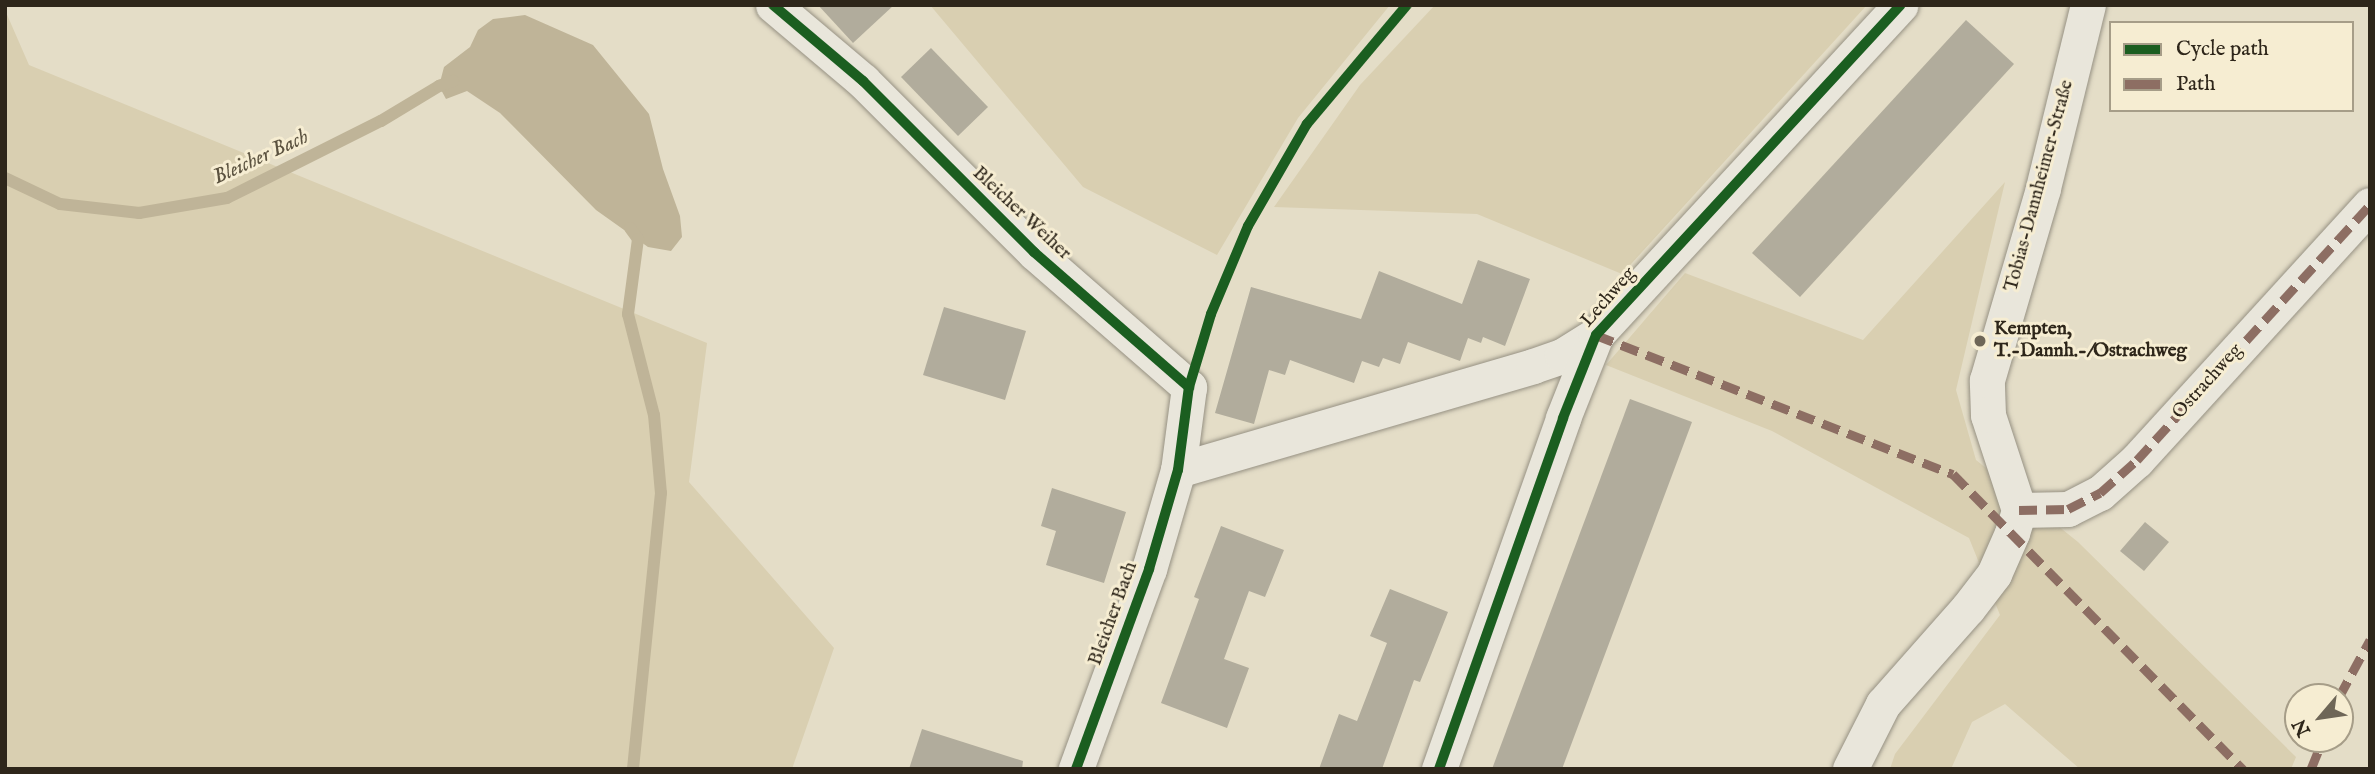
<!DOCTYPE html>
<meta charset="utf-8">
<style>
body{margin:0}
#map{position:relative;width:2375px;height:774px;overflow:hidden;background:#e4ddc7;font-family:"IM FELL English",serif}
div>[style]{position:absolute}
.green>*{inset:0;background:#d9cfb1}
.water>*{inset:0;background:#bfb498}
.stream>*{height:12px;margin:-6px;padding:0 6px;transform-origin:6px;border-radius:6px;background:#bfb498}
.building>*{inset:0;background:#b1ac9c}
.roads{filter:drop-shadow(0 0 2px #969183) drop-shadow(0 0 2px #969183)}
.street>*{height:35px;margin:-17.5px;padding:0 17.5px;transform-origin:17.5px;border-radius:17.5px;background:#e9e6db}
.quiet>*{height:9px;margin-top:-4.5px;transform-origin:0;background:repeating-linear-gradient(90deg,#8d6e63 0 18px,transparent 0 27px)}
.cycleway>*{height:10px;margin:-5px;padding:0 5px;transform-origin:5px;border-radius:5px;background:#1b5e20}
.dots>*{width:19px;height:19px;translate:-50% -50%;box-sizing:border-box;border:4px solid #f6edd2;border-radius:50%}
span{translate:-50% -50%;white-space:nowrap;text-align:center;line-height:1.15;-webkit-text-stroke:6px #f6edd2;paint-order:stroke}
.street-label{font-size:19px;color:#2e261a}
.poi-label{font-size:19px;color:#2e261a;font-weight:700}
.left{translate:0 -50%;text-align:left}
.water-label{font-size:21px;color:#5b523f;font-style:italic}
.frame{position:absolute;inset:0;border:7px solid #2e261a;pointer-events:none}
.legend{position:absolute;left:2109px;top:21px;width:245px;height:91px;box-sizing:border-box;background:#f6edd2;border:2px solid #a69d88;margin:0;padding:9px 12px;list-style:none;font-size:21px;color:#2e261a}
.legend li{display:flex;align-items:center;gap:14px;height:35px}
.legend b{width:35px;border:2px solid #a69d88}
.north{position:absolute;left:2284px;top:683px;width:70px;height:70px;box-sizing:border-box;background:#f6edd2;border:2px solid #a69d88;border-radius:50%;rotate:241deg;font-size:19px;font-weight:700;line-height:28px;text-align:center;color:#2e261a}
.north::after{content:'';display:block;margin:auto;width:24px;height:32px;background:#6e6657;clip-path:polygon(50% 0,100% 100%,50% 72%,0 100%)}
</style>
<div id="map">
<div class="green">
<div style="clip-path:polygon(930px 5px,1390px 5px,1298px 118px,1217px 255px,1083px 187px)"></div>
<div style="clip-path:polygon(1435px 5px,1867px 5px,1622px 274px,1477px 214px,1274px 207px,1360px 85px)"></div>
<div style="clip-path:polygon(5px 10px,29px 65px,707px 343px,689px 482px,834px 648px,792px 769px,5px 769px)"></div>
<div style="clip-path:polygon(2005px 182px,1956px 390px,1976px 460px,2078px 542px,2296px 757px,2291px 769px,2080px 769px,2005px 704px,1972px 722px,1951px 769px,1890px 769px,1895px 754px,2000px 615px,1969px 538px,1772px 431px,1606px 365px,1685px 273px,1863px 340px)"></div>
</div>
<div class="water">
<div style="clip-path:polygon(525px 15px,593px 45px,649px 114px,663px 169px,680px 216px,682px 237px,671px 251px,648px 247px,596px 210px,500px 113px,467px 91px,446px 99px,439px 86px,444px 67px,470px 47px,478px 30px,493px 19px)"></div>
</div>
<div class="stream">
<div style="left:5px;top:178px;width:61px;rotate:25.3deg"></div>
<div style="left:60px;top:204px;width:80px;rotate:6.5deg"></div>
<div style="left:139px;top:213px;width:89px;rotate:-9.7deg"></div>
<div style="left:227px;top:198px;width:172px;rotate:-26.6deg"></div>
<div style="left:381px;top:121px;width:68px;rotate:-31.1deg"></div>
<div style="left:439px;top:86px;width:15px;rotate:-20deg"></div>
<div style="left:630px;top:228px;width:14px;rotate:54deg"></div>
<div style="left:638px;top:239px;width:76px;rotate:97.6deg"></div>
<div style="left:628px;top:314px;width:104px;rotate:75.6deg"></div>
<div style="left:654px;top:415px;width:78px;rotate:84.9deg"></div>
<div style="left:661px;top:493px;width:277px;rotate:95.8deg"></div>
</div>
<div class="building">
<div style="clip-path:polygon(818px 5px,894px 5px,853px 43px)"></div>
<div style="clip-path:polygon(1966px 20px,2014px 64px,1800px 297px,1752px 253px)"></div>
<div style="clip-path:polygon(931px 48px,988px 107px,958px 136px,901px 77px)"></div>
<div style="clip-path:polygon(1478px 260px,1530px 279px,1505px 346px,1483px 337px,1481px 343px,1468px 338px,1460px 361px,1408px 342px,1400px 364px,1383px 358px,1379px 367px,1362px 361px,1354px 383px,1290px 360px,1285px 375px,1269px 370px,1254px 424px,1215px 413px,1251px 287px,1361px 319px,1379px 271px,1462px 304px)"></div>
<div style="clip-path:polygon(944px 307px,1026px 331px,1005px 400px,923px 375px)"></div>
<div style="clip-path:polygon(1630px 399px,1692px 422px,1562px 769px,1492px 769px)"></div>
<div style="clip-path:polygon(1052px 488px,1126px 512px,1104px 583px,1046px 565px,1056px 531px,1041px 526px)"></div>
<div style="clip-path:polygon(2145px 522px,2169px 542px,2144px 571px,2120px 551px)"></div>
<div style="clip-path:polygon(1221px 526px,1284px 550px,1265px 597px,1249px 591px,1224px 659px,1249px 668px,1227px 728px,1161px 703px,1199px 599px,1194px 597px)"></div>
<div style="clip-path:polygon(1390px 589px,1448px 612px,1429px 660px,1420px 682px,1414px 680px,1382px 769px,1319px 769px,1339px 714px,1357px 721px,1387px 643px,1370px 636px)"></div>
<div style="clip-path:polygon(922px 729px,1023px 761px,1022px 769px,909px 769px)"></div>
</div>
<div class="roads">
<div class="street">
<div style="left:773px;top:5px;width:118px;rotate:40.2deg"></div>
<div style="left:863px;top:81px;width:242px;rotate:45deg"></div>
<div style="left:1034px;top:252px;width:206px;rotate:41.1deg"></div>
<div style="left:1189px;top:387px;width:84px;rotate:97.5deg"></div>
<div style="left:1178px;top:470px;width:103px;rotate:106.3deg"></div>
<div style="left:1149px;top:569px;width:213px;rotate:110.1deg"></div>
<div style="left:1178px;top:470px;width:370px;rotate:-16.3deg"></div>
<div style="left:1533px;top:366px;width:31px;rotate:-19deg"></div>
<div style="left:1562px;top:356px;width:40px;rotate:-32deg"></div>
<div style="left:2019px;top:510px;width:49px;rotate:-1.2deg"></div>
<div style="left:2068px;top:509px;width:36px;rotate:-27deg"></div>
<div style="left:2100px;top:493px;width:50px;rotate:-41.7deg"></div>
<div style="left:2137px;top:460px;width:345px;rotate:-47.6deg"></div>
<div style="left:1439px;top:769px;width:372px;rotate:-70.5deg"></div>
<div style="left:1563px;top:418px;width:89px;rotate:-68.3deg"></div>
<div style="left:1596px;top:335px;width:449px;rotate:-47.3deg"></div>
<div style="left:1850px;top:769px;width:73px;rotate:-63.1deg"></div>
<div style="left:1883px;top:704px;width:128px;rotate:-48.5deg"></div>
<div style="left:1968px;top:608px;width:43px;rotate:-52.6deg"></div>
<div style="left:1994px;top:574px;width:45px;rotate:-66.3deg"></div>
<div style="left:2012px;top:533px;width:24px;rotate:-73deg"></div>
<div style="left:2019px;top:510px;width:100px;rotate:-108.1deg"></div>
<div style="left:1988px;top:415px;width:35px;rotate:-92deg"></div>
<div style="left:1987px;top:380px;width:200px;rotate:-73.7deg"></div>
<div style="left:2043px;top:188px;width:188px;rotate:-76.2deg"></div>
</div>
</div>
<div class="quiet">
<div style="left:1596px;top:335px;width:383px;rotate:21.3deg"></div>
<div style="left:1953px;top:474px;width:414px;rotate:45.5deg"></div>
<div style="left:2019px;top:510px;width:49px;rotate:-1.2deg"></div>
<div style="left:2068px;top:509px;width:36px;rotate:-27deg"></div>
<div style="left:2100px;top:493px;width:50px;rotate:-41.7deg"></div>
<div style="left:2137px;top:460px;width:345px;rotate:-47.6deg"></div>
<div style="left:2339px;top:697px;width:65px;rotate:-61.5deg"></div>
<div style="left:2311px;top:769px;width:32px;rotate:-68deg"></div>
</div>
<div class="cycleway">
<div style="left:773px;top:5px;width:118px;rotate:40.2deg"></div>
<div style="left:863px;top:81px;width:242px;rotate:45deg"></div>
<div style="left:1034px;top:252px;width:206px;rotate:41.1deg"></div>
<div style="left:1076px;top:769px;width:213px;rotate:-69.9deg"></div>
<div style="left:1149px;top:569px;width:103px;rotate:-73.7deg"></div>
<div style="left:1178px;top:470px;width:84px;rotate:-82.5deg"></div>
<div style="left:1189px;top:387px;width:76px;rotate:-73.2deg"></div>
<div style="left:1211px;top:314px;width:95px;rotate:-67.2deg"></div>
<div style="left:1248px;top:226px;width:118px;rotate:-60deg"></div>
<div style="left:1307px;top:124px;width:155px;rotate:-50deg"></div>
<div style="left:1439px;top:769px;width:372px;rotate:-70.5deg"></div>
<div style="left:1563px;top:418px;width:89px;rotate:-68.3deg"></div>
<div style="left:1596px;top:335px;width:449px;rotate:-47.3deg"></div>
</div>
<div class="dots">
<div style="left:1980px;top:341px;background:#6e6657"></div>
</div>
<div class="street-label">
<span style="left:2040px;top:186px;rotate:-75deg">Tobias-Dannheimer-Straße</span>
<span style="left:1021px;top:214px;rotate:43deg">Bleicher Weiher</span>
<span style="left:1609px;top:298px;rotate:-49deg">Lechweg</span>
<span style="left:2208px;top:382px;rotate:-48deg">Ostrachweg</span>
<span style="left:1114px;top:614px;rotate:-70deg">Bleicher Bach</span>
</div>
<div class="poi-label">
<span class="left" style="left:1994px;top:341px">Kempten,<br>T.-Dannh.-/Ostrachweg</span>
</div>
<div class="water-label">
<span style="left:261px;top:158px;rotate:-25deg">Bleicher Bach</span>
</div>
<div class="frame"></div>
<ul class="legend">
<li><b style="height:9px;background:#1b5e20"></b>Cycle path</li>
<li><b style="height:9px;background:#8d6e63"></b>Path</li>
</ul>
<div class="north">N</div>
</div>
